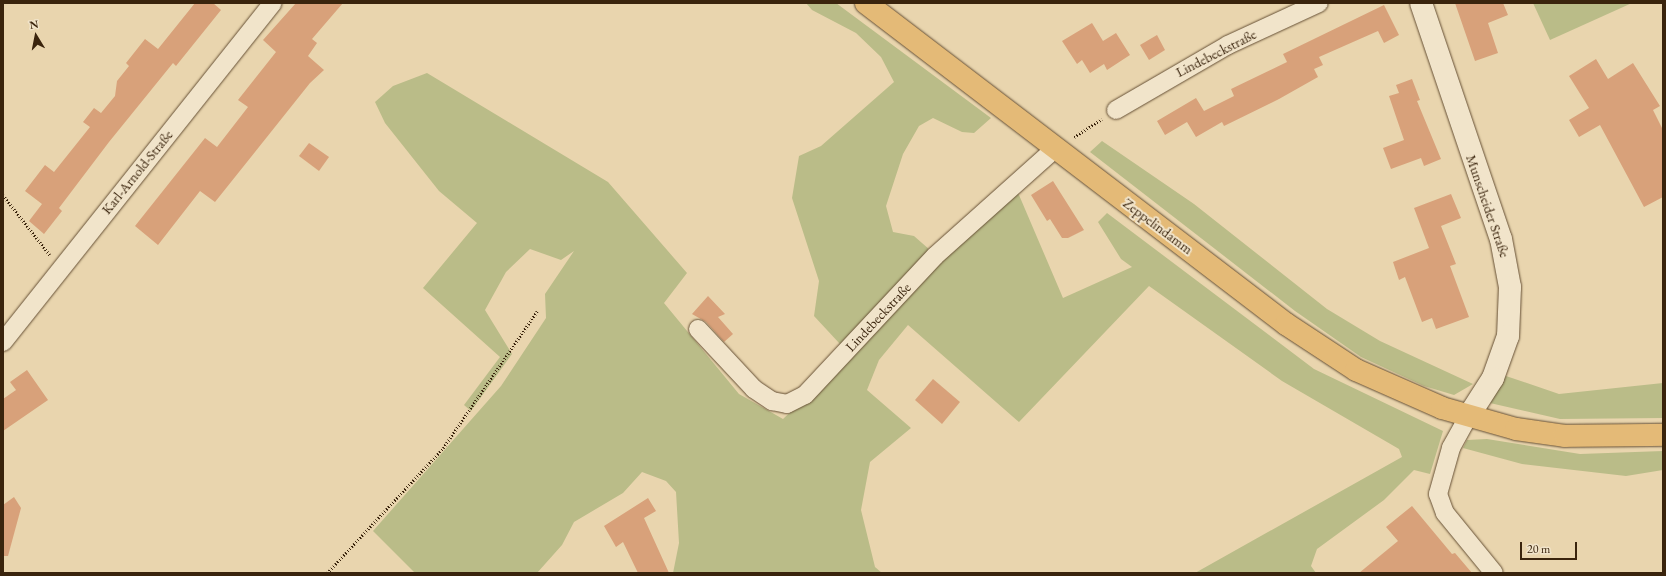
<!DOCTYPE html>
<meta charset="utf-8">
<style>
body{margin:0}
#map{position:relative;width:1666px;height:576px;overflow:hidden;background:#e9d5ae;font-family:"EB Garamond",serif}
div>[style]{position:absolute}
.green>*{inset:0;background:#babc88}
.building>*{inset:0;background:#d8a17a}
.path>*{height:2.5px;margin-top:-1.25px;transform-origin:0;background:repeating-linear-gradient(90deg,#3a240d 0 1px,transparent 0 3px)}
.roads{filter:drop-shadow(0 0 1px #665035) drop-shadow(0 0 1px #665035)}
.street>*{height:18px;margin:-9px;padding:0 9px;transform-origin:9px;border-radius:9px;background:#f1e4ca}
.secondary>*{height:22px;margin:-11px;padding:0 11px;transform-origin:11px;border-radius:11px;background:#f1e4ca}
.primary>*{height:22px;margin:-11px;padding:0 11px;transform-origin:11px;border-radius:11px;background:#e4ba77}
span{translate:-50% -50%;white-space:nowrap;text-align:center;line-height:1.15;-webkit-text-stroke:4px #f1e4ca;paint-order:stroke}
.street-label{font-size:14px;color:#3a240d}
.frame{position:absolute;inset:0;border:4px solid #3a240d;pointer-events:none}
.north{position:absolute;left:16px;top:16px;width:40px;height:40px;-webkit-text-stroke:3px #f1e4ca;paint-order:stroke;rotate:350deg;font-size:11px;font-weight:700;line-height:16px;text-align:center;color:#3a240d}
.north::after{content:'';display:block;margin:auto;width:14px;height:18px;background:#3a240d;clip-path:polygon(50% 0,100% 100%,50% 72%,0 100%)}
.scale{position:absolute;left:1520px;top:542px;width:57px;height:18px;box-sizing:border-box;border:2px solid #3a240d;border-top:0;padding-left:5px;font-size:12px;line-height:14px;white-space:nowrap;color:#3a240d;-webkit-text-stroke:3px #f1e4ca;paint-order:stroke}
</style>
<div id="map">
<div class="green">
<div style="clip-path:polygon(806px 3px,836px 3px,991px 118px,974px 133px,962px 132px,933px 118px,919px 126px,903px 154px,886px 206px,893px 232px,914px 236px,930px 250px,1009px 182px,1019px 195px,1063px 298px,1132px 267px,1121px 259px,1098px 222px,1107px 213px,1314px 369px,1443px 431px,1430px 474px,1414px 470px,1384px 500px,1317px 549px,1311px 566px,1316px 573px,1195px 573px,1402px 457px,1399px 449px,1282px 381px,1149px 286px,1019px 422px,908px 325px,879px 360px,867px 390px,911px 428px,870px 462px,861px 510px,875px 567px,882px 573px,673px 573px,679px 543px,676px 492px,666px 481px,642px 472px,623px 493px,574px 522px,562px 545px,537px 573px,415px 573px,373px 531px,501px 386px,546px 318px,545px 294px,574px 251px,561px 260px,530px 249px,506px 272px,485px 310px,512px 354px,471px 411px,464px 405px,500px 357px,423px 288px,477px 223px,439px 191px,385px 123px,375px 102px,393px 86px,427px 73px,608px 182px,687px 273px,664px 303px,739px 394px,783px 419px,839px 366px,840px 344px,814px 316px,819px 281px,792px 198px,799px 156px,821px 146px,894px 82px,881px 57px,856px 33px,812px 10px)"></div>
<div style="clip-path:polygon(1533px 3px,1632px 3px,1550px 40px)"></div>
<div style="clip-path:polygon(1102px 141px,1194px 204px,1327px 309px,1380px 341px,1473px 384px,1454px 395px,1424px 386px,1361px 357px,1295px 311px,1090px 152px)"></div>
<div style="clip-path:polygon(1506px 376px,1559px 394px,1663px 383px,1663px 418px,1560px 419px,1490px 403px)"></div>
<div style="clip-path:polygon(1487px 439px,1580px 454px,1663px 451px,1663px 470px,1626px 476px,1522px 464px,1463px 448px,1467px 440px)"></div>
</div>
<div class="building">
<div style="clip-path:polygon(195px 3px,213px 3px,221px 10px,176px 66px,173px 63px,109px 142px,59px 208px,62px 211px,44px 234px,29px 221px,42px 204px,25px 191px,45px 165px,54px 172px,90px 127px,83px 122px,94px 108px,101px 113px,115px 96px,117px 81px,129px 66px,126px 63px,145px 39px,158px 49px)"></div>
<div style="clip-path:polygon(296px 3px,343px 3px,312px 39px,317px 43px,308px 56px,324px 70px,310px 83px,215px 202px,200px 191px,158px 245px,135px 226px,205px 138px,217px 147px,248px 107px,238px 100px,276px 52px,263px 40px)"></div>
<div style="clip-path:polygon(1455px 3px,1503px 3px,1508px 15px,1488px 23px,1498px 53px,1475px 61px)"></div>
<div style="clip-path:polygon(1384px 5px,1399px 35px,1384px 43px,1378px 31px,1319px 57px,1323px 65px,1314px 69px,1318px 77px,1279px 99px,1224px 126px,1222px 122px,1196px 137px,1187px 122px,1165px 135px,1157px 121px,1196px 98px,1204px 111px,1234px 96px,1231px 89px,1287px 62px,1283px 54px)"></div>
<div style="clip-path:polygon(1092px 23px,1103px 41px,1116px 33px,1130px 55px,1107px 70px,1104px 64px,1090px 73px,1082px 60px,1077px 64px,1062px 41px)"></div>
<div style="clip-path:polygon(1157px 35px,1165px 50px,1149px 60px,1140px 45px)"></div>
<div style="clip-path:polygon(1596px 59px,1608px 79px,1633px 63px,1660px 106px,1653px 110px,1663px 130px,1663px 197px,1644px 207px,1600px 125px,1579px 137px,1569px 120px,1589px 108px,1569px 76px)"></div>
<div style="clip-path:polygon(1412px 79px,1420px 100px,1417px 101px,1441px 159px,1424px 166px,1421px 158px,1391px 169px,1383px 148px,1404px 140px,1389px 96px,1399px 93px,1396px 85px)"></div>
<div style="clip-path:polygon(309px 143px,329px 157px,319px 171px,299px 156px)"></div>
<div style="clip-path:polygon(1053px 181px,1084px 230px,1068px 238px,1062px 238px,1050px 219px,1047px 221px,1031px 195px)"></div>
<div style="clip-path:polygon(1451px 194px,1461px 218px,1441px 226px,1456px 264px,1450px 266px,1469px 317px,1436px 329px,1432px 318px,1422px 322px,1405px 277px,1399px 280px,1393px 262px,1429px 248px,1414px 208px)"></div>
<div style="clip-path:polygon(708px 296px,725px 314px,718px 317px,733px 334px,724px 342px,706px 322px,692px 314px)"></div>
<div style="clip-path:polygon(27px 370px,48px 400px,3px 431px,3px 399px,16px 390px,10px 382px)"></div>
<div style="clip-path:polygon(933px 379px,960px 402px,942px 424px,915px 400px)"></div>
<div style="clip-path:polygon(14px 497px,21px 508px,8px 556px,3px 556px,3px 505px)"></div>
<div style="clip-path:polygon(648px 498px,656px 511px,644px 518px,669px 573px,638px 573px,623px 542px,616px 547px,604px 526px)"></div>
<div style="clip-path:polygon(1412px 506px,1452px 554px,1455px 553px,1472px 573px,1359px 573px,1398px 541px,1386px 527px)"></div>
</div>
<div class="path">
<div style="left:1074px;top:137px;width:33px;rotate:-33deg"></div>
<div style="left:3px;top:195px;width:76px;rotate:51.9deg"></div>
<div style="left:327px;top:573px;width:171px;rotate:-47.1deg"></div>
<div style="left:443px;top:448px;width:166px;rotate:-55.5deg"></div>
</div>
<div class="roads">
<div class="street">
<div style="left:1116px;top:110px;width:129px;rotate:-30.1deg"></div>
<div style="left:1228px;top:45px;width:100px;rotate:-24.8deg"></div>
<div style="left:698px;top:329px;width:82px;rotate:47deg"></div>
<div style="left:754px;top:389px;width:22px;rotate:34deg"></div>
<div style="left:772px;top:401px;width:15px;rotate:11deg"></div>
<div style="left:787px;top:404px;width:20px;rotate:-27deg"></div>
<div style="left:805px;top:395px;width:190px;rotate:-46.9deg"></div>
<div style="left:935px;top:256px;width:162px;rotate:-41.8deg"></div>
<div style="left:3px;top:342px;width:433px;rotate:-51.5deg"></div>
<div style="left:1468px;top:417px;width:35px;rotate:119deg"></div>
<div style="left:1451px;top:448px;width:48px;rotate:105.8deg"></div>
<div style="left:1438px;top:494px;width:20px;rotate:70deg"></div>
<div style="left:1445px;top:513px;width:77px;rotate:50.8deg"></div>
</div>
<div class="secondary">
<div style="left:1421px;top:3px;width:249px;rotate:71.3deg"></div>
<div style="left:1501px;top:239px;width:49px;rotate:79.4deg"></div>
<div style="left:1510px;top:287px;width:49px;rotate:92.3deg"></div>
<div style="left:1508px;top:336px;width:45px;rotate:109.7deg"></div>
<div style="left:1493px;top:378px;width:46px;rotate:122.7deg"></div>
</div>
<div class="primary">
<div style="left:866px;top:3px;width:529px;rotate:37.39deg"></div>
<div style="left:1286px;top:324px;width:84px;rotate:33.3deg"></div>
<div style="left:1356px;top:370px;width:94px;rotate:23.8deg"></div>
<div style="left:1442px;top:408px;width:77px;rotate:15.8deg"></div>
<div style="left:1516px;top:429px;width:49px;rotate:8.1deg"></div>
<div style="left:1565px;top:436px;width:98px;rotate:-0.6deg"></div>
</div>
</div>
<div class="street-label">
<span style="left:1216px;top:53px;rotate:-27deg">Lindebeckstraße</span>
<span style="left:137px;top:172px;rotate:-51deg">Karl-Arnold-Straße</span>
<span style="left:1488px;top:206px;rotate:71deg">Munscheider Straße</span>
<span style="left:1158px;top:226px;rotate:37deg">Zeppelindamm</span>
<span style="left:878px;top:317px;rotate:-47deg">Lindebeckstraße</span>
</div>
<div class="frame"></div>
<div class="north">N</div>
<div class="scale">20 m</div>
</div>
